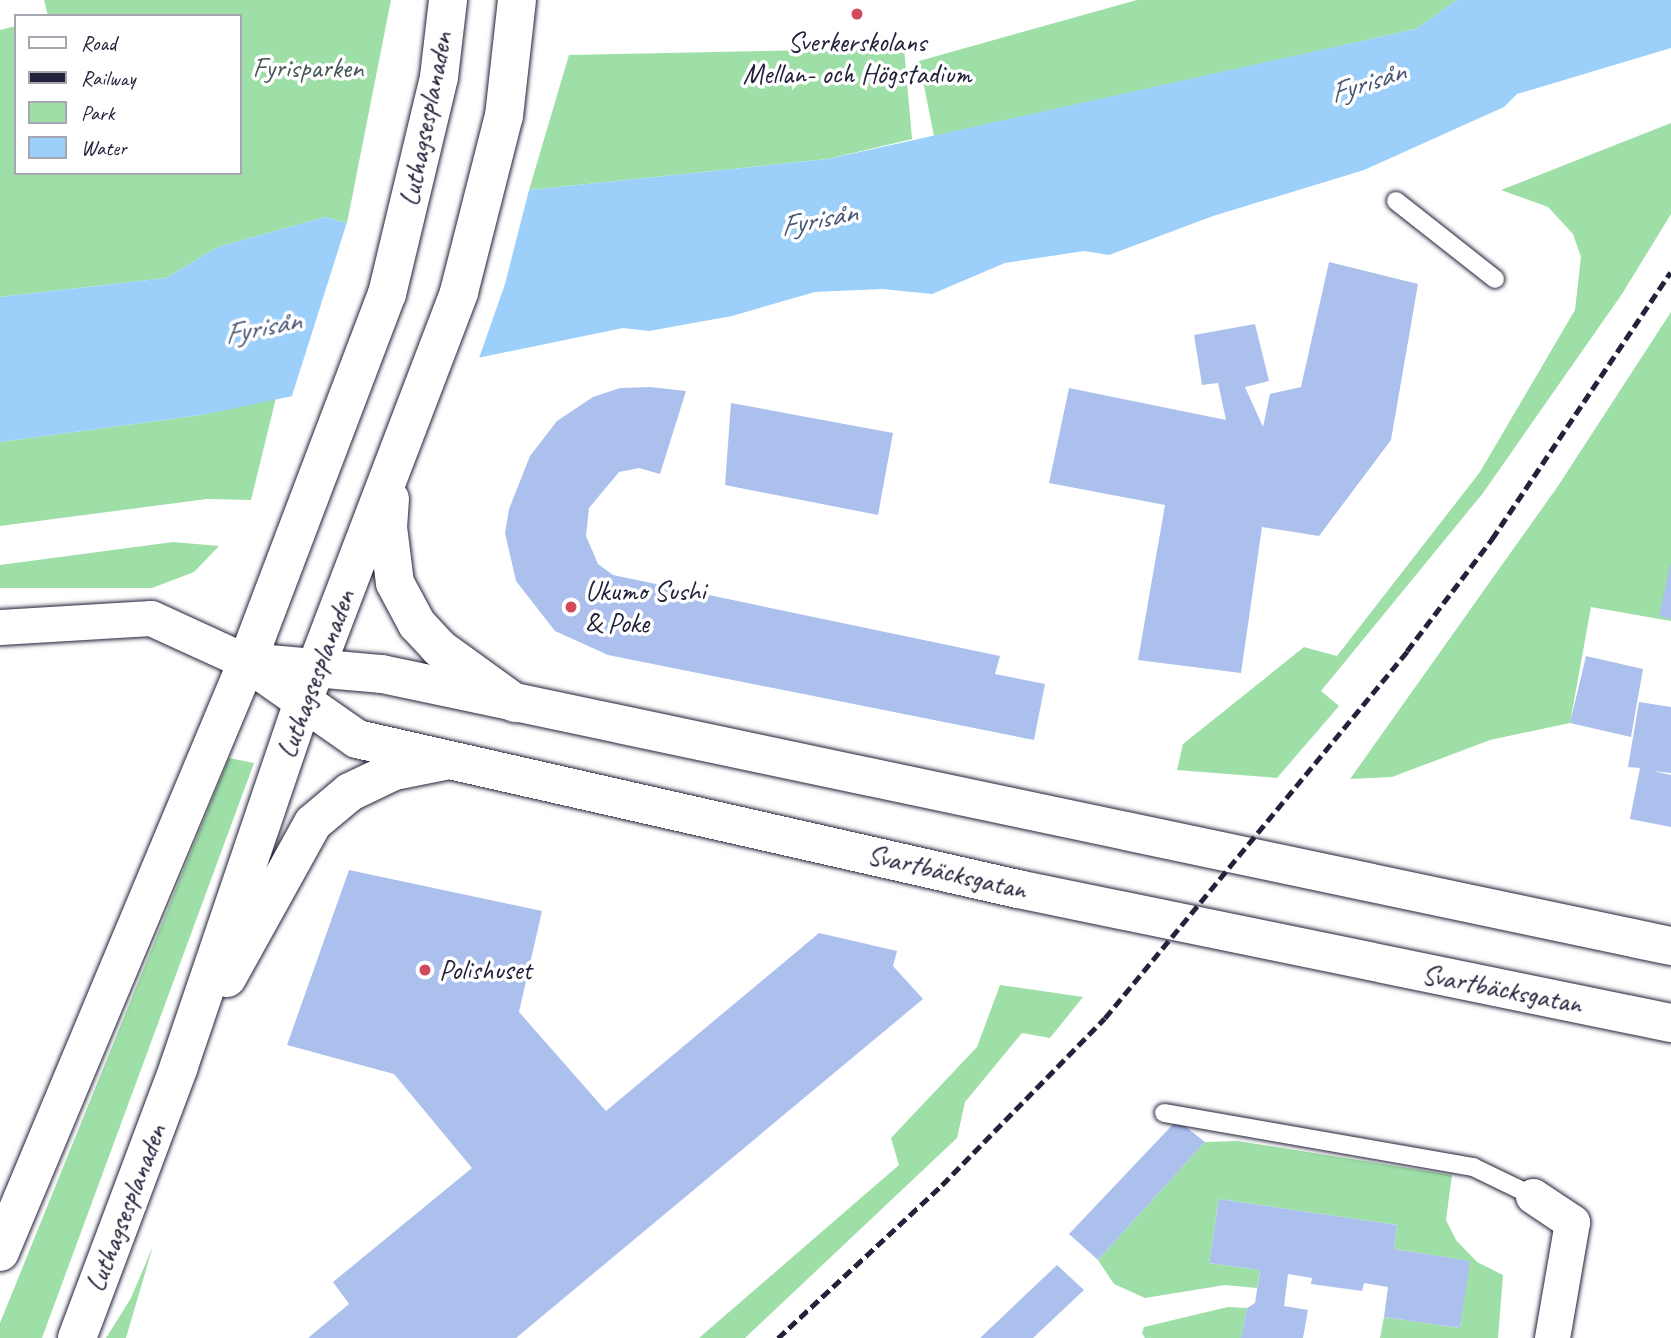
<!DOCTYPE html>
<meta charset="utf-8">
<style>
body{margin:0}
#map{position:relative;width:1671px;height:1338px;overflow:hidden;background:#fff;font-family:Caveat,sans-serif}
div>[style]{position:absolute}
.green>*{inset:0;background:#9edea7}
.water>*{inset:0;background:#9ccff9}
.pier>*{inset:0;background:#fff}
.building>*{inset:0;background:#acc0ee}
.roads{filter:drop-shadow(0 0 2px #22223b) drop-shadow(0 0 2px #22223b)}
.service>*{height:18px;margin:-9px;padding:0 9px;transform-origin:9px;border-radius:9px;background:#fff}
.minor>*{height:35px;margin:-17.5px;padding:0 17.5px;transform-origin:17.5px;border-radius:17.5px;background:#fff}
.tertiary>*{height:38px;margin:-19px;padding:0 19px;transform-origin:19px;border-radius:19px;background:#fff}
.secondary>*{height:38px;margin:-19px;padding:0 19px;transform-origin:19px;border-radius:19px;background:#fff}
.rail>*{height:5px;margin-top:-2.5px;transform-origin:0;background:repeating-linear-gradient(90deg,#22223b 0 10px,transparent 0 15px)}
.dots>*{width:19px;height:19px;translate:-50% -50%;box-sizing:border-box;border:4px solid #fff;border-radius:50%}
span{translate:-50% -50%;white-space:nowrap;text-align:center;line-height:1.15;-webkit-text-stroke:7px #fff;paint-order:stroke}
.poi-label{font-size:28px;color:#22223b}
.left{translate:0 -50%;text-align:left}
.park-label{font-size:28px;color:#475a5b}
.street-label{font-size:28px;color:#22223b}
.water-label{font-size:30px;color:#475674;font-style:italic}
.legend{position:absolute;left:14px;top:14px;width:228px;height:161px;box-sizing:border-box;background:#fff;border:2px solid #a7a7b1;margin:0;padding:9px 12px;list-style:none;font-size:21px;color:#22223b}
.legend li{display:flex;align-items:center;gap:14px;height:35px}
.legend b{width:35px;border:2px solid #a7a7b1}
</style>
<div id="map">
<div class="green">
<div style="clip-path:polygon(44px 0,391px 0,347px 223px,325px 217px,218px 247px,166px 278px,0 297px,0 30px,16px 26px,16px 173px,240px 173px,240px 16px,48px 16px)"></div>
<div style="clip-path:polygon(1137px 0,1457px 0,1416px 29px,934px 136px,919px 61px)"></div>
<div style="clip-path:polygon(904px 48px,912px 139px,828px 159px,529px 190px,569px 55px)"></div>
<div style="clip-path:polygon(1671px 123px,1671px 214px,1622px 294px,1483px 493px,1321px 691px,1339px 706px,1277px 778px,1177px 770px,1183px 744px,1304px 647px,1337px 656px,1480px 472px,1575px 310px,1581px 257px,1573px 234px,1548px 207px,1501px 190px)"></div>
<div style="clip-path:polygon(1671px 312px,1671px 621px,1591px 607px,1570px 723px,1490px 740px,1392px 777px,1350px 779px,1558px 486px)"></div>
<div style="clip-path:polygon(276px 398px,251px 500px,207px 499px,0 526px,0 442px,201px 415px)"></div>
<div style="clip-path:polygon(173px 542px,219px 546px,194px 572px,152px 588px,0 588px,0 565px)"></div>
<div style="clip-path:polygon(229px 758px,254px 763px,42px 1338px,0 1338px,0 1323px)"></div>
<div style="clip-path:polygon(1000px 985px,1083px 997px,1050px 1038px,1022px 1033px,965px 1102px,957px 1138px,745px 1338px,699px 1338px,899px 1165px,891px 1138px,977px 1047px)"></div>
<div style="clip-path:polygon(1238px 1141px,1452px 1175px,1446px 1220px,1456px 1240px,1477px 1262px,1503px 1275px,1498px 1338px,1380px 1338px,1384px 1317px,1460px 1328px,1469px 1261px,1394px 1249px,1397px 1225px,1219px 1199px,1209px 1263px,1260px 1270px,1257px 1288px,1225px 1285px,1145px 1298px,1114px 1284px,1098px 1260px,1205px 1142px)"></div>
<div style="clip-path:polygon(153px 1246px,126px 1338px,106px 1338px,131px 1298px)"></div>
<div style="clip-path:polygon(1228px 1307px,1247px 1308px,1241px 1338px,1145px 1338px,1142px 1333px,1144px 1327px)"></div>
</div>
<div class="water">
<div style="clip-path:polygon(1457px 0,1671px 0,1671px 48px,1517px 94px,1504px 107px,1364px 170px,1213px 216px,1109px 255px,1084px 251px,1005px 263px,932px 294px,882px 289px,815px 292px,732px 316px,649px 331px,623px 328px,201px 415px,0 442px,0 297px,166px 278px,218px 247px,325px 217px,347px 223px,529px 190px,828px 159px,1416px 29px)"></div>
</div>
<div class="pier">
<div style="clip-path:polygon(530px 186px,505px 284px,478px 361px,291px 399px,348px 219px)"></div>
</div>
<div class="building">
<div style="clip-path:polygon(1329px 262px,1418px 284px,1391px 440px,1319px 536px,1262px 527px,1241px 673px,1138px 660px,1165px 505px,1049px 483px,1069px 388px,1226px 420px,1218px 383px,1202px 385px,1194px 335px,1255px 324px,1269px 381px,1245px 387px,1263px 427px,1270px 394px,1301px 387px)"></div>
<div style="clip-path:polygon(650px 387px,686px 391px,660px 474px,639px 468px,619px 472px,589px 508px,586px 536px,598px 564px,613px 575px,1000px 656px,995px 674px,1045px 684px,1034px 740px,608px 655px,555px 631px,516px 581px,505px 533px,509px 509px,530px 456px,557px 421px,593px 397px,620px 388px)"></div>
<div style="clip-path:polygon(731px 403px,893px 433px,878px 515px,725px 485px)"></div>
<div style="clip-path:polygon(1670px 565px,1671px 565px,1671px 619px,1659px 616px)"></div>
<div style="clip-path:polygon(1586px 656px,1643px 669px,1631px 737px,1570px 723px)"></div>
<div style="clip-path:polygon(1639px 702px,1671px 707px,1671px 773px,1653px 771px,1671px 775px,1671px 827px,1630px 819px,1640px 768px,1628px 767px)"></div>
<div style="clip-path:polygon(349px 870px,542px 911px,519px 1012px,606px 1111px,819px 933px,897px 951px,893px 966px,923px 999px,516px 1338px,308px 1338px,349px 1304px,333px 1282px,472px 1168px,394px 1074px,287px 1045px)"></div>
<div style="clip-path:polygon(1177px 1120px,1205px 1142px,1098px 1260px,1069px 1234px)"></div>
<div style="clip-path:polygon(1219px 1199px,1397px 1225px,1394px 1249px,1470px 1261px,1460px 1328px,1384px 1317px,1388px 1287px,1364px 1283px,1362px 1291px,1311px 1284px,1312px 1278px,1288px 1274px,1284px 1306px,1308px 1310px,1303px 1338px,1241px 1338px,1247px 1308px,1255px 1303px,1260px 1270px,1209px 1263px)"></div>
<div style="clip-path:polygon(1057px 1265px,1084px 1290px,1033px 1338px,980px 1338px)"></div>
</div>
<div class="roads">
<div class="service">
<div style="left:1396px;top:201px;width:126px;rotate:38.2deg"></div>
<div style="left:1164px;top:1113px;width:314px;rotate:9.9deg"></div>
<div style="left:1473px;top:1167px;width:67px;rotate:25.8deg"></div>
</div>
<div class="minor">
<div style="left:0;top:627px;width:151px;rotate:-3.4deg"></div>
<div style="left:151px;top:618px;width:106px;rotate:24.6deg"></div>
<div style="left:1533px;top:1196px;width:47px;rotate:33.7deg"></div>
<div style="left:1572px;top:1222px;width:118px;rotate:99.8deg"></div>
</div>
<div class="tertiary">
<div style="left:247px;top:662px;width:134px;rotate:35deg"></div>
<div style="left:357px;top:739px;width:678px;rotate:12.79deg"></div>
<div style="left:1018px;top:889px;width:667px;rotate:11.6deg"></div>
<div style="left:247px;top:662px;width:136px;rotate:5.1deg"></div>
<div style="left:382px;top:674px;width:1317px;rotate:11.92deg"></div>
</div>
<div class="secondary">
<div style="left:390px;top:499px;width:28px;rotate:94deg"></div>
<div style="left:388px;top:527px;width:56px;rotate:82.9deg"></div>
<div style="left:395px;top:583px;width:47px;rotate:61.8deg"></div>
<div style="left:417px;top:624px;width:33px;rotate:47deg"></div>
<div style="left:439px;top:648px;width:94px;rotate:35.9deg"></div>
<div style="left:227px;top:978px;width:177px;rotate:-61deg"></div>
<div style="left:313px;top:823px;width:48px;rotate:-40deg"></div>
<div style="left:350px;top:792px;width:49px;rotate:-25.5deg"></div>
<div style="left:394px;top:771px;width:56px;rotate:-11.3deg"></div>
<div style="left:0;top:1252px;width:640px;rotate:-67.28deg"></div>
<div style="left:247px;top:662px;width:394px;rotate:-69.2deg"></div>
<div style="left:387px;top:294px;width:223px;rotate:-76.5deg"></div>
<div style="left:439px;top:77px;width:78px;rotate:-83.3deg"></div>
<div style="left:77px;top:1338px;width:290px;rotate:-69.4deg"></div>
<div style="left:179px;top:1066px;width:382px;rotate:-71.2deg"></div>
<div style="left:302px;top:704px;width:441px;rotate:-69.1deg"></div>
<div style="left:459px;top:292px;width:182px;rotate:-75.7deg"></div>
<div style="left:504px;top:116px;width:117px;rotate:-83.6deg"></div>
</div>
</div>
<div class="rail">
<div style="left:778px;top:1338px;width:224px;rotate:-43deg"></div>
<div style="left:942px;top:1185px;width:233px;rotate:-45.7deg"></div>
<div style="left:1105px;top:1018px;width:475px;rotate:-50.5deg"></div>
<div style="left:1407px;top:651px;width:141px;rotate:-52.8deg"></div>
<div style="left:1492px;top:539px;width:321px;rotate:-56.2deg"></div>
</div>
<div class="dots">
<div style="left:857px;top:14px;background:#d1495b"></div>
<div style="left:571px;top:607px;background:#d1495b"></div>
<div style="left:425px;top:970px;background:#d1495b"></div>
</div>
<div class="poi-label">
<span style="left:857px;top:58px">Sverkerskolans<br>Mellan- och Högstadium</span>
<span class="left" style="left:585px;top:607px">Ukumo Sushi<br>&amp; Poke</span>
<span class="left" style="left:439px;top:970px">Polishuset</span>
</div>
<div class="park-label">
<span style="left:308px;top:68px">Fyrisparken</span>
</div>
<div class="street-label">
<span style="left:426px;top:119px;rotate:-79deg">Luthagsesplanaden</span>
<span style="left:316px;top:674px;rotate:-70deg">Luthagsesplanaden</span>
<span style="left:947px;top:872px;rotate:13deg">Svartbäcksgatan</span>
<span style="left:1502px;top:989px;rotate:11deg">Svartbäcksgatan</span>
<span style="left:126px;top:1208px;rotate:-69deg">Luthagsesplanaden</span>
</div>
<div class="water-label">
<span style="left:1367px;top:82px;rotate:-18deg">Fyrisån</span>
<span style="left:818px;top:219px;rotate:-11deg">Fyrisån</span>
<span style="left:262px;top:327px;rotate:-11deg">Fyrisån</span>
</div>
<ul class="legend">
<li><b style="height:9px;background:#fff"></b>Road</li>
<li><b style="height:9px;background:#22223b"></b>Railway</li>
<li><b style="height:19px;background:#9edea7"></b>Park</li>
<li><b style="height:19px;background:#9ccff9"></b>Water</li>
</ul>
</div>
